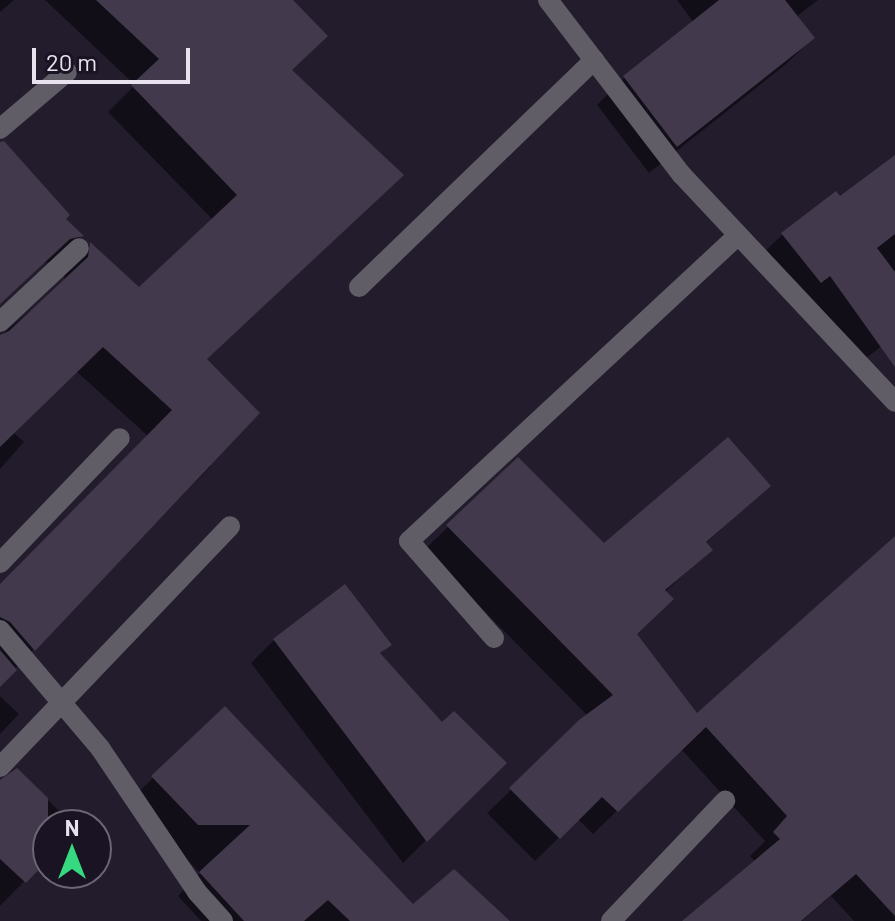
<!DOCTYPE html>
<style>
body{margin:0}
#map{position:relative;width:895px;height:921px;overflow:hidden;background:#231c2d;font-family:Barlow,sans-serif}
div>[style]{position:absolute}
.shadow>*{inset:0;background:#0007}
.building>*{inset:0;background:#423a4c}
.minor>*{height:20px;margin:-10px;padding:0 10px;transform-origin:10px;border-radius:10px;background:#615d66}
span{translate:-50% -50%;white-space:nowrap;text-align:center;line-height:1.15;-webkit-text-stroke:6px #1a1323;paint-order:stroke}
.north{position:absolute;left:32px;top:809px;width:80px;height:80px;box-sizing:border-box;background:#1a1323;border:2px solid #6c6674;border-radius:50%;rotate:0deg;font-size:22px;font-weight:700;line-height:32px;text-align:center;color:#e7e2ed}
.north::after{content:'';display:block;margin:auto;width:28px;height:36px;background:#36d880;clip-path:polygon(50% 0,100% 100%,50% 72%,0 100%)}
.scale{position:absolute;left:32px;top:48px;width:158px;height:36px;box-sizing:border-box;border:4px solid #e7e2ed;border-top:0;padding-left:10px;font-size:24px;line-height:28px;white-space:nowrap;color:#e7e2ed;-webkit-text-stroke:6px #1a1323;paint-order:stroke}
</style>
<div id="map">
<div class="shadow">
<div style="clip-path:polygon(0 0,14px 0,0 12px)"></div>
<div style="clip-path:polygon(45px 0,290px 0,290px 71px,205px 360px,208px 463px,211px 466px,0 684px,0 587px,149px 437px,76px 371px,13px 432px,24px 442px,0 469px,0 336px,64px 283px,65px 269px,90px 244px,139px 290px,213px 220px,108px 112px,135px 85px)"></div>
<div style="clip-path:polygon(677px 0,818px 0,796px 17px,813px 38px,785px 65px,649px 173px,597px 105px,624px 78px,694px 23px)"></div>
<div style="clip-path:polygon(0 155px,81px 236px,57px 261px,43px 263px,0 303px)"></div>
<div style="clip-path:polygon(895px 169px,895px 336px,857px 365px,761px 255px,783px 234px)"></div>
<div style="clip-path:polygon(518px 460px,604px 546px,768px 486px,705px 544px,710px 550px,665px 592px,635px 634px,696px 716px,895px 536px,895px 921px,854px 921px,831px 896px,802px 921px,685px 921px,756px 862px,750px 856px,765px 841px,681px 749px,593px 834px,578px 819px,535px 861px,487px 813px,588px 716px,424px 550px)"></div>
<div style="clip-path:polygon(345px 587px,389px 645px,379px 655px,442px 725px,504px 763px,403px 863px,251px 663px,274px 640px)"></div>
<div style="clip-path:polygon(0 696px,19px 714px,0 734px)"></div>
<div style="clip-path:polygon(225px 709px,412px 907px,488px 921px,201px 921px,178px 896px,200px 873px,130px 800px)"></div>
<div style="clip-path:polygon(17px 771px,74px 825px,48px 825px,48px 857px,0 906px,0 781px)"></div>
</div>
<div class="building">
<div style="clip-path:polygon(96px 0,293px 0,328px 36px,292px 70px,404px 175px,207px 359px,260px 413px,35px 651px,10px 622px,0 617px,0 584px,172px 410px,103px 347px,0 447px,0 335px,9px 331px,88px 257px,90px 242px,139px 287px,237px 195px,131px 85px,159px 59px)"></div>
<div style="clip-path:polygon(719px 0,785px 0,815px 38px,677px 147px,623px 76px)"></div>
<div style="clip-path:polygon(4px 141px,70px 215px,66px 219px,84px 236px,70px 239px,0 304px,0 142px)"></div>
<div style="clip-path:polygon(895px 155px,895px 234px,877px 248px,895px 272px,895px 367px,830px 276px,821px 283px,781px 233px,836px 191px,840px 196px)"></div>
<div style="clip-path:polygon(728px 437px,771px 486px,706px 542px,713px 550px,665px 590px,674px 599px,637px 634px,697px 713px,895px 536px,895px 916px,856px 874px,801px 921px,682px 921px,780px 839px,773px 832px,787px 816px,706px 727px,618px 812px,602px 797px,560px 839px,509px 788px,579px 720px,613px 695px,446px 525px,518px 457px,604px 543px)"></div>
<div style="clip-path:polygon(345px 584px,392px 645px,380px 653px,442px 722px,454px 711px,507px 763px,427px 842px,273px 639px)"></div>
<div style="clip-path:polygon(0 650px,17px 670px,0 687px)"></div>
<div style="clip-path:polygon(225px 706px,413px 904px,454px 869px,510px 921px,350px 921px,328px 900px,304px 921px,244px 921px,199px 872px,250px 825px,198px 825px,151px 776px)"></div>
<div style="clip-path:polygon(17px 768px,48px 798px,48px 860px,26px 883px,0 859px,0 780px)"></div>
</div>
<div class="minor">
<div style="left:548px;top:0;width:220px;rotate:52.6deg"></div>
<div style="left:682px;top:175px;width:311px;rotate:46.8deg"></div>
<div style="left:0;top:129px;width:88px;rotate:-40.4deg"></div>
<div style="left:359px;top:287px;width:327px;rotate:-44deg"></div>
<div style="left:0;top:322px;width:108px;rotate:-43.1deg"></div>
<div style="left:0;top:563px;width:173px;rotate:-46.2deg"></div>
<div style="left:0;top:630px;width:155px;rotate:49.7deg"></div>
<div style="left:100px;top:748px;width:174px;rotate:56deg"></div>
<div style="left:197px;top:892px;width:39px;rotate:48deg"></div>
<div style="left:494px;top:638px;width:129px;rotate:-131.2deg"></div>
<div style="left:409px;top:541px;width:449px;rotate:-42.9deg"></div>
<div style="left:0;top:767px;width:333px;rotate:-46.3deg"></div>
<div style="left:611px;top:921px;width:166px;rotate:-46.5deg"></div>
</div>
<div class="north">N</div>
<div class="scale">20 m</div>
</div>
